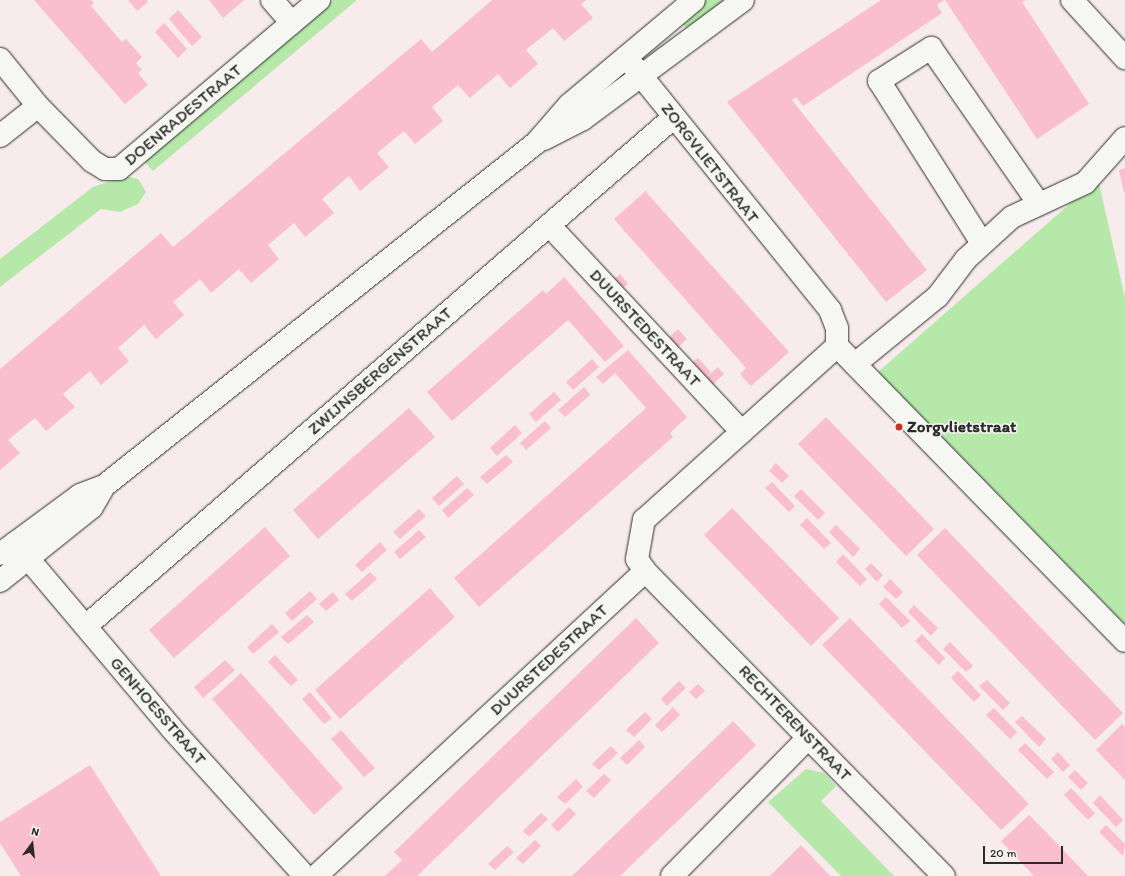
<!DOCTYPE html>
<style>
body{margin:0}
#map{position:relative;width:1125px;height:876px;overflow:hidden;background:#f7ebeb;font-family:Itim,sans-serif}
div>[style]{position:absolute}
.green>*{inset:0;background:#b5e8a9}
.building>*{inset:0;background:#f9bfd0}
.roads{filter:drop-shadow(0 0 1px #2b2b2b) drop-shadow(0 0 1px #2b2b2b)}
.minor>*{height:22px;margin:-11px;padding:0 11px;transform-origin:11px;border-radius:11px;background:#f6f6f2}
.dots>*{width:11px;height:11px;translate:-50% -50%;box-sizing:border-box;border:2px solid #f6f6f2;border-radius:50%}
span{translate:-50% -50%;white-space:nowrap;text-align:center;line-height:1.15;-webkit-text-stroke:3px #f6f6f2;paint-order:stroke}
.street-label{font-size:17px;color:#2b2b2b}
.poi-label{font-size:17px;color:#2b2b2b;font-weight:700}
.left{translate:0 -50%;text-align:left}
.north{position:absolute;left:12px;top:824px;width:40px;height:40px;-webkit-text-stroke:3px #f6f6f2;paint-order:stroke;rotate:15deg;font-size:11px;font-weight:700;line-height:16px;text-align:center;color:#2b2b2b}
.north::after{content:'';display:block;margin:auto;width:14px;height:18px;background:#2b2b2b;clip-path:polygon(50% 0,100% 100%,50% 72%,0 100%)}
.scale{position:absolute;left:983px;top:846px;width:80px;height:18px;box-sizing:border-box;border:2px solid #2b2b2b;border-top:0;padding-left:5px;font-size:12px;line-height:14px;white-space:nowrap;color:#2b2b2b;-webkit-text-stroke:3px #f6f6f2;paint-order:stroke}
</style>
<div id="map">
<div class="green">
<div style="clip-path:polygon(333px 0,357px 0,153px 171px,142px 159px)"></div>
<div style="clip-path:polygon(705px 0,729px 0,688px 30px,680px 21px)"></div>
<div style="clip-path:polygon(125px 176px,138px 179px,146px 192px,138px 204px,120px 212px,101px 209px,0 287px,0 259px,93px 187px)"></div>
<div style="clip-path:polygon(1098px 179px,1125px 298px,1125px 624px,878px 372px)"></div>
<div style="clip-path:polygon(806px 769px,824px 773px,836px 786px,821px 801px,894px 876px,841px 876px,768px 802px)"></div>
</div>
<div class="building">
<div style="clip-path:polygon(34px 0,91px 0,94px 3px,91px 6px,122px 42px,126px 39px,142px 57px,136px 63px,142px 70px,138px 73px,148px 85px,125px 104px)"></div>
<div style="clip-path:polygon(128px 0,146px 0,148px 2px,137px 11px)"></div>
<div style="clip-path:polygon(209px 0,244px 0,223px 18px)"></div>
<div style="clip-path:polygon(492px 0,586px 0,581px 4px,593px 18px,564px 41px,553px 28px,526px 50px,538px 64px,510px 88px,498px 74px,470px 98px,458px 85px,432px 107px,443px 121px,415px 144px,404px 131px,377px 153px,389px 167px,360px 191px,349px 176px,322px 199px,334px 213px,305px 237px,294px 223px,268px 245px,279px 259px,251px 283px,239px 269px,211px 293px,200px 279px,173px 302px,184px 315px,156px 339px,144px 325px,118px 348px,129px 361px,101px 385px,90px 371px,63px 394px,75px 407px,46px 431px,35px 418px,8px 440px,20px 453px,0 470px,0 369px,161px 233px,173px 247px,421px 39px,432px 52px)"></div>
<div style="clip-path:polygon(881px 0,944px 0,937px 5px,942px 13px,803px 106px,796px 97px,792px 100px,927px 270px,886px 302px,727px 102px)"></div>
<div style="clip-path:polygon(945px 0,1026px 0,1022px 2px,1089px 104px,1037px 139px)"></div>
<div style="clip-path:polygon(178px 10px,202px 37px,192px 46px,169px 19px)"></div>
<div style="clip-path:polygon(164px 23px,187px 49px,178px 58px,155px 32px)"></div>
<div style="clip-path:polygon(1125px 168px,1125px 193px,1124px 193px,1119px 170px)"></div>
<div style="clip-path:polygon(648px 189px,646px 192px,789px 352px,751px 386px,740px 374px,746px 368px,614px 219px)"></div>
<div style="clip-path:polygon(620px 274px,628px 284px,622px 288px,614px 279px)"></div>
<div style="clip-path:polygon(564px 277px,624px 346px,605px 362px,568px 320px,452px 421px,427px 392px,543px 290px,546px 294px)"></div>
<div style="clip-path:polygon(678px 329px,687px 339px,675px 350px,666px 340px)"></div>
<div style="clip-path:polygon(628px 350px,687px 417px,670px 433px,673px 437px,479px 607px,454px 578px,646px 408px,615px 373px,603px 384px,596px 377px)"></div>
<div style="clip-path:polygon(698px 358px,711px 372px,702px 380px,689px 365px)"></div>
<div style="clip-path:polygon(592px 359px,599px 367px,573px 390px,566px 382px)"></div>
<div style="clip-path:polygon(718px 367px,724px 374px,710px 387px,703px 380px)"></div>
<div style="clip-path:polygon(584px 387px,590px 395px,565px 417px,558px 410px)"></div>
<div style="clip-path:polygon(554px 392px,561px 400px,536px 422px,529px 414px)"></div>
<div style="clip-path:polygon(409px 408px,435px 437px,318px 539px,293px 510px)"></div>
<div style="clip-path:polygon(826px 417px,934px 529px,906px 556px,798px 444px)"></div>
<div style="clip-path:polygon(545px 421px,551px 428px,526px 450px,520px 443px)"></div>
<div style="clip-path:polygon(515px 425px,522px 433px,497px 456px,490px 448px)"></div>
<div style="clip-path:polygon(506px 455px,513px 462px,487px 484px,480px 477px)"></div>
<div style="clip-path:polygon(776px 463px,789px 476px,782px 483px,769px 471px)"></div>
<div style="clip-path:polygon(457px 476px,464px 484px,439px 506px,432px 498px)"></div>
<div style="clip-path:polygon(772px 482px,795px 506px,789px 512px,765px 488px)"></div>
<div style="clip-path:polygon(467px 488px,474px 495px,448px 518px,442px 510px)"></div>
<div style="clip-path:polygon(801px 489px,825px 513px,818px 520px,794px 496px)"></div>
<div style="clip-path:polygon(732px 508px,839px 618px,811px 646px,704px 535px)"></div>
<div style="clip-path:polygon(419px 509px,426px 516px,400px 539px,393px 532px)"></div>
<div style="clip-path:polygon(807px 518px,831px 543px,824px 549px,800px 525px)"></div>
<div style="clip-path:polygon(836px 525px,860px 549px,853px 557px,829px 532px)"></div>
<div style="clip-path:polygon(265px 527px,290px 556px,174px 658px,149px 630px)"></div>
<div style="clip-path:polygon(945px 528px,1123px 713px,1095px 740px,917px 555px)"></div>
<div style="clip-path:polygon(419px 530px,426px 537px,400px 559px,394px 552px)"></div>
<div style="clip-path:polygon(380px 542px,387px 550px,362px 572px,355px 565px)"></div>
<div style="clip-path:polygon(843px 554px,867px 579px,860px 586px,836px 562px)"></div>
<div style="clip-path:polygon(871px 563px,883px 575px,877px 582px,865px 569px)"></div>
<div style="clip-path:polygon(370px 572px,377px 579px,352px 601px,345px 594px)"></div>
<div style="clip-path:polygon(890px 579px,903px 592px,896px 599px,883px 587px)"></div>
<div style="clip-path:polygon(430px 588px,455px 617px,340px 719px,315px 690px)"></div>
<div style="clip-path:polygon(310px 591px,317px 599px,292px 621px,285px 613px)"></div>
<div style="clip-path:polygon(333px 592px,339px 600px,326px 611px,319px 604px)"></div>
<div style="clip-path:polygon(886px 597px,910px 621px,902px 628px,879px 604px)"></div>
<div style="clip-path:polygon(914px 605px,938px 628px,931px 636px,908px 612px)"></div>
<div style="clip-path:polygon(307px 615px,314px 622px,288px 644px,281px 637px)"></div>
<div style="clip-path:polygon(636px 618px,659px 643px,417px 876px,385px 876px,402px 860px,394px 852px)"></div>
<div style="clip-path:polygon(850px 618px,1029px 804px,1001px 830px,822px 645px)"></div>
<div style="clip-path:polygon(272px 624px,279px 632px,253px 654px,247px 647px)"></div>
<div style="clip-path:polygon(922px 634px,945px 658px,939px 665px,915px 641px)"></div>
<div style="clip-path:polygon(950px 642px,973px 666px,966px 672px,943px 649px)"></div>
<div style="clip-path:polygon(275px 655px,298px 680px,291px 686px,268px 662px)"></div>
<div style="clip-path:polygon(225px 660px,235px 670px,203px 698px,194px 687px)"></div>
<div style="clip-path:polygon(958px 671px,981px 695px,974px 702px,951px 678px)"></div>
<div style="clip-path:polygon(241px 673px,343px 788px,314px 815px,212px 699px)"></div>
<div style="clip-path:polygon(987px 680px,1010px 703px,1003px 710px,979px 686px)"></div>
<div style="clip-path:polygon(679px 681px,686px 688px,667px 706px,661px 699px)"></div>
<div style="clip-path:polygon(698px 684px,705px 691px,696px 699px,689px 692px)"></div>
<div style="clip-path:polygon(310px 692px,332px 718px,324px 724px,302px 699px)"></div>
<div style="clip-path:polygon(673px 707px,680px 715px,662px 732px,655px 725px)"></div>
<div style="clip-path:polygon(994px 708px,1017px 732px,1010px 739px,986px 715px)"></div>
<div style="clip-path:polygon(645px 712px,652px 719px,634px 737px,626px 730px)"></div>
<div style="clip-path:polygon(1022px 716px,1046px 739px,1039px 747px,1015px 722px)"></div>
<div style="clip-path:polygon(733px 721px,756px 745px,687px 812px,620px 876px,572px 876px)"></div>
<div style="clip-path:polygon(1122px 724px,1125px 727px,1125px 780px,1096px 750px)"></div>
<div style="clip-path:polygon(341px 730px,375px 768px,364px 777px,331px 739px)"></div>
<div style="clip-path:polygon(639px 740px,645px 747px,627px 765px,620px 758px)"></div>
<div style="clip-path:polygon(1025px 743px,1054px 772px,1047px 779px,1018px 750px)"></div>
<div style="clip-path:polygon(611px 746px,618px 753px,599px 770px,592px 764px)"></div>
<div style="clip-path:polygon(1058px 752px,1070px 765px,1063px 772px,1051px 759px)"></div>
<div style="clip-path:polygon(90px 765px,161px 876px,21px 876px,0 843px,0 822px)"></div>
<div style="clip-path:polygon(1075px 770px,1088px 783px,1081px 790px,1068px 777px)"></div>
<div style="clip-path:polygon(604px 774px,611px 780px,594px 798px,586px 791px)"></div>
<div style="clip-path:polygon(576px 779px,583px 787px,565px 804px,557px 797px)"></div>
<div style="clip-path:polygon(1071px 788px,1095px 813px,1088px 820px,1064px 795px)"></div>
<div style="clip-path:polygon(1100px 795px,1123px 820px,1116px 827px,1093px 803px)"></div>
<div style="clip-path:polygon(569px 807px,576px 814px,558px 832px,551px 825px)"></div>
<div style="clip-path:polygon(541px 813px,548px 819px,529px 837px,523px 831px)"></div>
<div style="clip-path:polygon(1029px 815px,1047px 833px,1088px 876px,1034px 876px,1001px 841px)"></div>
<div style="clip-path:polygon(1106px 825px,1125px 844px,1123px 856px,1099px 832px)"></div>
<div style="clip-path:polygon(535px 840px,541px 846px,523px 864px,516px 858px)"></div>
<div style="clip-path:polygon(801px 845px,830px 876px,770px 876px)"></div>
<div style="clip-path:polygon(507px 846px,514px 852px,495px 870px,488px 864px)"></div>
</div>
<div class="roads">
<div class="minor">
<div style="left:272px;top:0;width:30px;rotate:49deg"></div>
<div style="left:1072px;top:0;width:79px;rotate:47.6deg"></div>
<div style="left:626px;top:57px;width:325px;rotate:51.1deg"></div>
<div style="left:830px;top:310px;width:19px;rotate:69deg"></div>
<div style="left:837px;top:328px;width:18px;rotate:90deg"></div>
<div style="left:837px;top:346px;width:412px;rotate:45.7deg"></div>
<div style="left:0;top:59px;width:60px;rotate:51deg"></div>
<div style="left:38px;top:106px;width:77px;rotate:45.5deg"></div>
<div style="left:92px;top:161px;width:15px;rotate:32deg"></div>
<div style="left:105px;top:169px;width:14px"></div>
<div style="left:119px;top:169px;width:262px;rotate:-40.2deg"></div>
<div style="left:0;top:136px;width:48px;rotate:-38.3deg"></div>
<div style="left:544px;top:139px;width:44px;rotate:-27.1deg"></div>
<div style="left:583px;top:119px;width:199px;rotate:-36.6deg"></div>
<div style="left:549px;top:225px;width:283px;rotate:47deg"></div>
<div style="left:982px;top:243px;width:192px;rotate:-122.4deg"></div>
<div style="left:879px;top:81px;width:62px;rotate:-32.4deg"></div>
<div style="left:931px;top:48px;width:190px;rotate:55.3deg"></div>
<div style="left:855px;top:364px;width:107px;rotate:-39.3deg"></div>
<div style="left:938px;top:296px;width:46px;rotate:-52.9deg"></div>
<div style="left:966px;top:259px;width:62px;rotate:-42.4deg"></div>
<div style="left:1012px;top:217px;width:81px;rotate:-25deg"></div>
<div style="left:1085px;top:183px;width:60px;rotate:-48.4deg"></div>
<div style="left:15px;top:543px;width:243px;rotate:49.8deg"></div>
<div style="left:172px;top:729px;width:198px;rotate:47.9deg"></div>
<div style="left:0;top:554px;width:99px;rotate:-36.4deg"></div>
<div style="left:80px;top:495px;width:26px;rotate:-21deg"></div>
<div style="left:104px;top:486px;width:552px;rotate:-38.45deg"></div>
<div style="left:536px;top:143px;width:50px;rotate:-49deg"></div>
<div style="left:569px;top:105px;width:163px;rotate:-40deg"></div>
<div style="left:645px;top:571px;width:427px;rotate:45.6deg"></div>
<div style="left:0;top:581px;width:118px;rotate:-38.8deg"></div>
<div style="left:92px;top:507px;width:24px;rotate:-60deg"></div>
<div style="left:86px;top:626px;width:778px;rotate:-40.88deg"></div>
<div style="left:316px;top:876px;width:449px;rotate:-42.8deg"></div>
<div style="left:645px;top:571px;width:14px;rotate:-124deg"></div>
<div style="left:637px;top:559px;width:40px;rotate:-80deg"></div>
<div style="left:644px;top:520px;width:260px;rotate:-42deg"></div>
<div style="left:672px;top:876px;width:194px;rotate:-45.4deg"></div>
</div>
</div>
<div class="dots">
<div style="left:899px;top:427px;background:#c8321e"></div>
</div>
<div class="street-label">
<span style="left:183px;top:115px;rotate:-40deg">DOENRADESTRAAT</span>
<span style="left:710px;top:163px;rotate:52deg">ZORGVLIETSTRAAT</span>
<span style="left:645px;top:328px;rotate:47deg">DUURSTEDESTRAAT</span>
<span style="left:380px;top:371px;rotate:-41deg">ZWIJNSBERGENSTRAAT</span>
<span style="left:549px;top:660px;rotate:-43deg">DUURSTEDESTRAAT</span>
<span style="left:158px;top:711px;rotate:49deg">GENHOESSTRAAT</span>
<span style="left:795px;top:723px;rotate:46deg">RECHTERENSTRAAT</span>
</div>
<div class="poi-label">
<span class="left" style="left:907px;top:427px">Zorgvlietstraat</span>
</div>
<div class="north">N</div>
<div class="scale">20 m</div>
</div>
